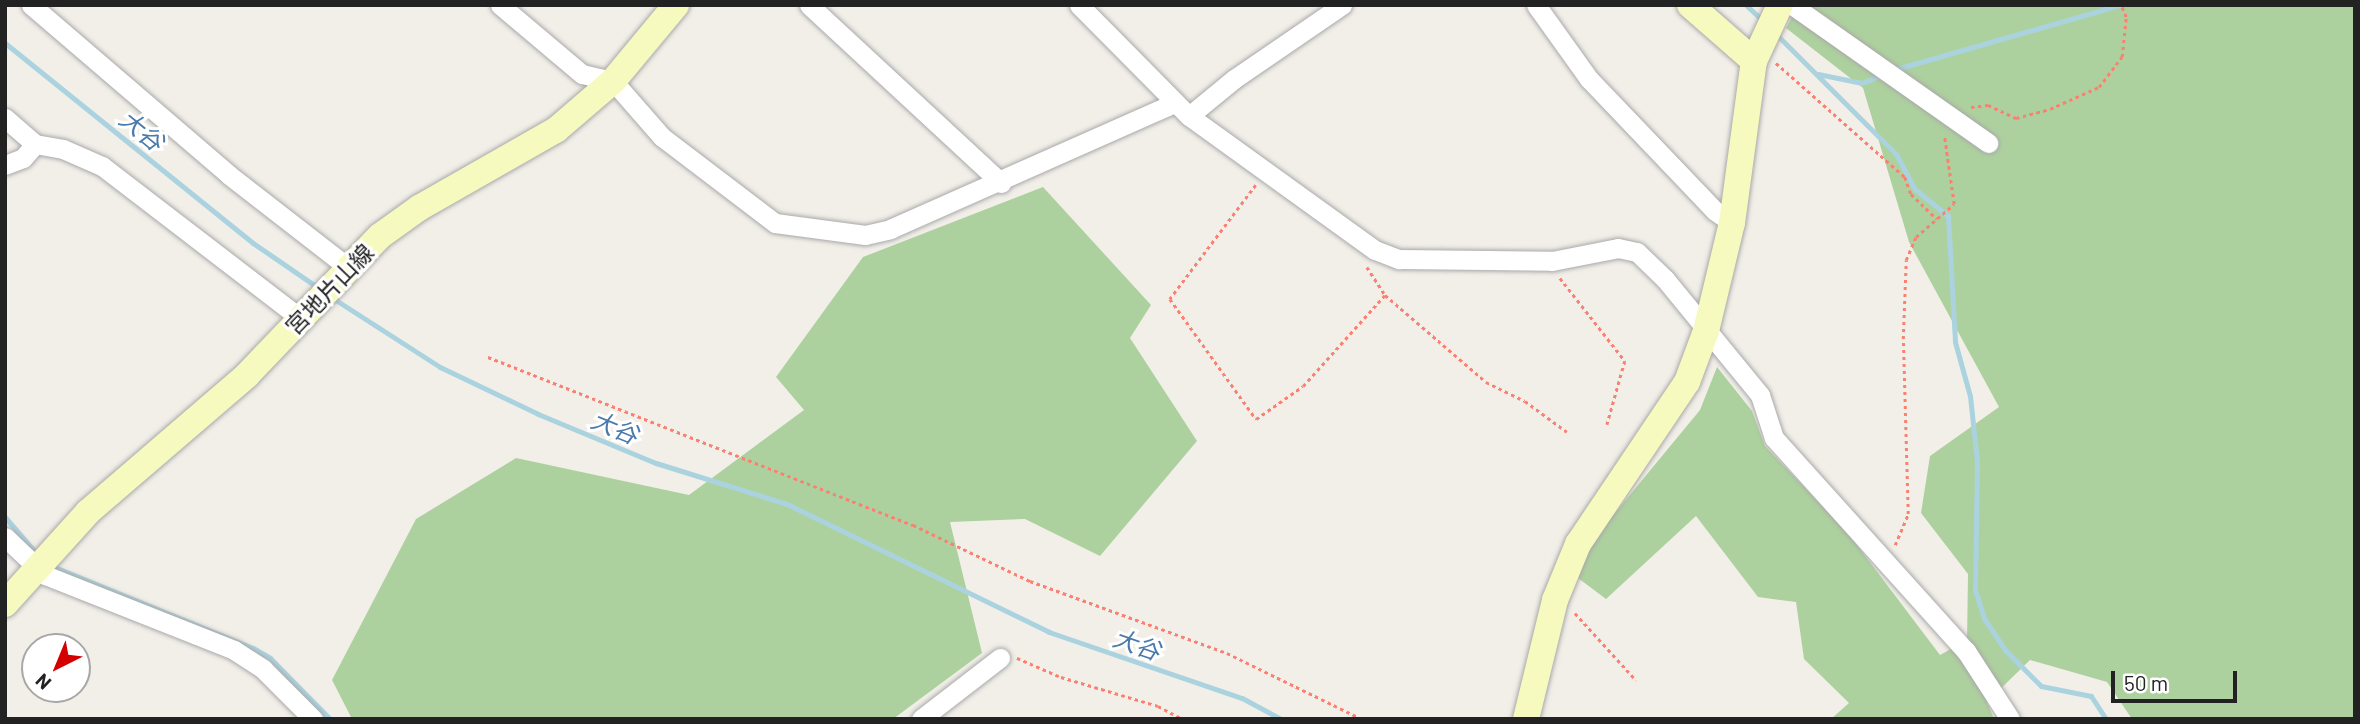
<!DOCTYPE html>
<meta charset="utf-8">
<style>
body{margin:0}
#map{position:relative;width:2360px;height:724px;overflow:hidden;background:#f2efe9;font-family:Barlow,"Noto Sans JP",sans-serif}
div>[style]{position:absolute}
.forest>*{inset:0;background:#add19e}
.stream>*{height:5px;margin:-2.5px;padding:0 2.5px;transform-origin:2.5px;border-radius:2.5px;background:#aad3df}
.path>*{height:2.5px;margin-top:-1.25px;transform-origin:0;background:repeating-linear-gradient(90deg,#fa8072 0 3.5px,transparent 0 7px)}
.roads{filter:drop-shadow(0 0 2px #a9a9a9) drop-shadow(0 0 2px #a9a9a9)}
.street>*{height:19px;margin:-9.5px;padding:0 9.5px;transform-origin:9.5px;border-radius:9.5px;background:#fff}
.secondary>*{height:26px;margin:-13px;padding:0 13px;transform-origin:13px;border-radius:13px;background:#f7fabf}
span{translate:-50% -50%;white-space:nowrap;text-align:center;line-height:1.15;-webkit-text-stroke:6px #fff;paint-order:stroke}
.street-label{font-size:23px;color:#222}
.water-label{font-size:24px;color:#4a7aab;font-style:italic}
.frame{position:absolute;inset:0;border:7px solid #222;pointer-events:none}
.north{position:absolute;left:21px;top:633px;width:70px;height:70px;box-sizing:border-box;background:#fff;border:2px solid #a7a7a7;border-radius:50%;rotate:223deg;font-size:19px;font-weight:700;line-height:28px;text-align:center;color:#222}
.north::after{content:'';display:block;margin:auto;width:24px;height:32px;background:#d40000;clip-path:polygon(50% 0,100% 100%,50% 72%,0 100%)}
.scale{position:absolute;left:2111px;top:671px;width:126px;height:32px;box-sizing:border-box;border:4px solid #222;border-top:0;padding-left:9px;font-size:21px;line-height:24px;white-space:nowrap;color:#222;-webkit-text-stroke:5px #fff;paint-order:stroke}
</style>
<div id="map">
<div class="forest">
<div style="clip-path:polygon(1799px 5px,2355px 5px,2355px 719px,2132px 719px,2107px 682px,2030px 660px,1987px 702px,1994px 719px,1831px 719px,1849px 703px,1804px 659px,1796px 602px,1758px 597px,1696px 516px,1606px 599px,1578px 578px,1591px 542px,1700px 410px,1717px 367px,1752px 411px,1765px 446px,1847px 532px,1940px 655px,1967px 640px,1968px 574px,1921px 513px,1930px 456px,1999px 407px,1909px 242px,1863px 88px,1786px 28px)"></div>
<div style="clip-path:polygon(1043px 187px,1151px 305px,1130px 338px,1197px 441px,1100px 556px,1025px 519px,950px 522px,982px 653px,893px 719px,352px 719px,332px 680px,416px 519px,516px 458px,689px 495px,804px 410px,776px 377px,863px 257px)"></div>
</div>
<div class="stream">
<div style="left:1746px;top:5px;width:25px;rotate:43deg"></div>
<div style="left:1776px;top:34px;width:170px;rotate:45deg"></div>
<div style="left:1896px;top:154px;width:40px;rotate:62deg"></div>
<div style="left:1915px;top:189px;width:43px;rotate:39.3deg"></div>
<div style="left:1948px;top:216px;width:126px;rotate:86.8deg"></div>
<div style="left:1955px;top:342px;width:56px;rotate:74.5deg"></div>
<div style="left:1970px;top:396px;width:65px;rotate:83.9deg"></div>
<div style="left:1977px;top:461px;width:129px;rotate:90.9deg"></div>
<div style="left:1975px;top:590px;width:32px;rotate:72deg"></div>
<div style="left:1985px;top:620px;width:36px;rotate:56deg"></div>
<div style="left:2005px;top:650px;width:51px;rotate:45deg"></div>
<div style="left:2041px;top:686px;width:51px;rotate:11.3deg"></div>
<div style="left:2091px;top:696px;width:27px;rotate:57deg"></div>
<div style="left:5px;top:43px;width:319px;rotate:38.9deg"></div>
<div style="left:253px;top:243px;width:81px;rotate:34.5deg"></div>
<div style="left:1893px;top:70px;width:236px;rotate:-16deg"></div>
<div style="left:1818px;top:74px;width:45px;rotate:11.6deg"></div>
<div style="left:1862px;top:83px;width:24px;rotate:-22deg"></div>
<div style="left:331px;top:297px;width:130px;rotate:32.7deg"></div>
<div style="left:440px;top:367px;width:109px;rotate:25.6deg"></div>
<div style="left:538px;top:414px;width:128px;rotate:22.6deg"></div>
<div style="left:656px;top:463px;width:137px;rotate:17.4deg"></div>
<div style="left:787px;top:504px;width:292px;rotate:26deg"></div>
<div style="left:1049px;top:632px;width:204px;rotate:18.9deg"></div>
<div style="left:1242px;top:698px;width:44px;rotate:28.3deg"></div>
<div style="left:5px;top:517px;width:48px;rotate:49.3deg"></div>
<div style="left:52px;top:566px;width:217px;rotate:22.2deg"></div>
<div style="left:253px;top:648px;width:20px;rotate:30deg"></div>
<div style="left:270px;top:658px;width:86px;rotate:45.5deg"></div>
</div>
<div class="path">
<div style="left:1776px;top:63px;width:172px;rotate:41.5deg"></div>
<div style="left:1905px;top:177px;width:18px;rotate:71deg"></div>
<div style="left:1911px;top:194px;width:36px;rotate:44deg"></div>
<div style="left:1971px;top:107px;width:17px;rotate:-7deg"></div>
<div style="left:1988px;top:105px;width:31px;rotate:25deg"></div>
<div style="left:2016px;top:118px;width:35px;rotate:-15deg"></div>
<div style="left:2050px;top:109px;width:54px;rotate:-24.2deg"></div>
<div style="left:2099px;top:87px;width:38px;rotate:-53deg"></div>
<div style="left:2122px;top:57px;width:40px;rotate:-84.3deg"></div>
<div style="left:2126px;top:17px;width:13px;rotate:-113deg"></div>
<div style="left:1256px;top:185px;width:143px;rotate:127deg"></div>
<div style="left:1170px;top:299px;width:148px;rotate:54.4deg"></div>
<div style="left:1256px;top:419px;width:57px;rotate:-35.1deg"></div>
<div style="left:1303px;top:386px;width:122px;rotate:-48deg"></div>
<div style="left:1367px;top:267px;width:33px;rotate:57deg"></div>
<div style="left:1385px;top:295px;width:133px;rotate:40.7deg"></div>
<div style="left:1486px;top:382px;width:43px;rotate:26deg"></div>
<div style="left:1525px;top:401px;width:52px;rotate:36.4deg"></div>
<div style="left:1560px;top:278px;width:105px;rotate:51.9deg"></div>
<div style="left:1625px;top:361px;width:66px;rotate:105.7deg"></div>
<div style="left:488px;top:357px;width:457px;rotate:21.6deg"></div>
<div style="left:913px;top:525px;width:130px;rotate:25.6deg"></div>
<div style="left:1030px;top:581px;width:210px;rotate:20.1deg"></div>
<div style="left:1227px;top:653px;width:150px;rotate:26.1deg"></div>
<div style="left:1895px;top:545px;width:34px;rotate:-67deg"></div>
<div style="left:1908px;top:514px;width:175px;rotate:-91.6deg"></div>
<div style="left:1903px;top:339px;width:79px;rotate:-87.8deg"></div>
<div style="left:1906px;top:260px;width:25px;rotate:-67deg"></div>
<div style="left:1916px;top:237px;width:50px;rotate:-41deg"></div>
<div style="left:1954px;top:204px;width:70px;rotate:-98.2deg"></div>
<div style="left:1575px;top:613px;width:91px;rotate:47.7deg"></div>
<div style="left:1017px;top:658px;width:48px;rotate:23.4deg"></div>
<div style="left:1061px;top:677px;width:101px;rotate:16.6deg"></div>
<div style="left:1158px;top:706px;width:27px;rotate:28deg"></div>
</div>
<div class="roads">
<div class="street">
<div style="left:31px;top:5px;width:261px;rotate:40.6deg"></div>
<div style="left:229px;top:175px;width:152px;rotate:37.8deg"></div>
<div style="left:500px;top:5px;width:107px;rotate:40.1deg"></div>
<div style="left:582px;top:74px;width:32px;rotate:13deg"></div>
<div style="left:613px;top:81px;width:74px;rotate:48.8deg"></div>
<div style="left:662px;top:137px;width:142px;rotate:37.3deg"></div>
<div style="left:775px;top:223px;width:91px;rotate:7.6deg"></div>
<div style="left:865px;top:235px;width:26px;rotate:-13deg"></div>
<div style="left:890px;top:229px;width:312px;rotate:-23.9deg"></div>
<div style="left:809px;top:5px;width:262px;rotate:42.8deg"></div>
<div style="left:1079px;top:5px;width:156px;rotate:45.3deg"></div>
<div style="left:1189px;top:116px;width:229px;rotate:35.8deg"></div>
<div style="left:1375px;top:250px;width:26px;rotate:21deg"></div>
<div style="left:1399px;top:259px;width:153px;rotate:0.7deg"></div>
<div style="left:1552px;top:261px;width:67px;rotate:-11.1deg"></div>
<div style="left:1618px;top:248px;width:19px;rotate:12deg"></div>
<div style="left:1637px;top:252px;width:39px;rotate:44deg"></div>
<div style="left:1665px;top:279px;width:150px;rotate:50.7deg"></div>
<div style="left:1760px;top:395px;width:45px;rotate:72deg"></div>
<div style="left:1774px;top:438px;width:287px;rotate:48deg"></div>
<div style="left:1966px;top:651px;width:81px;rotate:57.1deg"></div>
<div style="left:1536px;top:5px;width:91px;rotate:54.4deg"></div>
<div style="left:1589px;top:79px;width:182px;rotate:46.3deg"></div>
<div style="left:1715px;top:211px;width:21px;rotate:35deg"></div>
<div style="left:1792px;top:5px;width:240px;rotate:35.1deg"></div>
<div style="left:1189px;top:116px;width:58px;rotate:-39.4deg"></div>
<div style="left:1234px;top:79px;width:131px;rotate:-34.4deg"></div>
<div style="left:5px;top:118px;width:40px;rotate:41deg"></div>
<div style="left:35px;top:144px;width:28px;rotate:10deg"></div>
<div style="left:63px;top:149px;width:43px;rotate:23.6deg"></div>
<div style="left:102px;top:166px;width:250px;rotate:37.5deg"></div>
<div style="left:5px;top:165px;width:19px;rotate:-21deg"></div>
<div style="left:23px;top:158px;width:18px;rotate:-49deg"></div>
<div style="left:5px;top:537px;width:55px;rotate:43.5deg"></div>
<div style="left:45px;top:575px;width:203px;rotate:21.6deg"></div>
<div style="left:234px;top:650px;width:35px;rotate:33deg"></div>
<div style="left:263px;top:669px;width:71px;rotate:45deg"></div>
<div style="left:921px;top:719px;width:100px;rotate:-37.7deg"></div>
</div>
<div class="secondary">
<div style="left:1690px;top:5px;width:85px;rotate:41.2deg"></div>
<div style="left:5px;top:604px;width:124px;rotate:-47.9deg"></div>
<div style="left:88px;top:512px;width:210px;rotate:-40.7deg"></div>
<div style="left:247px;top:375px;width:192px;rotate:-46.3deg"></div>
<div style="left:380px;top:236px;width:48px;rotate:-35.7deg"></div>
<div style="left:419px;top:208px;width:158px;rotate:-29.7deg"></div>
<div style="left:556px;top:130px;width:75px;rotate:-40.7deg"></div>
<div style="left:613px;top:81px;width:99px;rotate:-50.3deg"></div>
<div style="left:1526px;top:719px;width:122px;rotate:-76.3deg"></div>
<div style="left:1555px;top:600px;width:61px;rotate:-67.7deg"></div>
<div style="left:1578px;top:544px;width:195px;rotate:-56.1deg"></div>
<div style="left:1687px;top:382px;width:54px;rotate:-69.6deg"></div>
<div style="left:1706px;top:331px;width:111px;rotate:-76.5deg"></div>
<div style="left:1732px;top:223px;width:163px;rotate:-82.3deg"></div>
<div style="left:1754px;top:61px;width:62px;rotate:-65.1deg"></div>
</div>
</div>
<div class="street-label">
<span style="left:329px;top:289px;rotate:-46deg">宮地片山線</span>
</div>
<div class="water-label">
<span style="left:142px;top:130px;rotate:39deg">大谷</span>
<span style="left:615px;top:427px;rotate:22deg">大谷</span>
<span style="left:1137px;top:644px;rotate:19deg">大谷</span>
</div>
<div class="frame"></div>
<div class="north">N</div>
<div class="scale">50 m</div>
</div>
